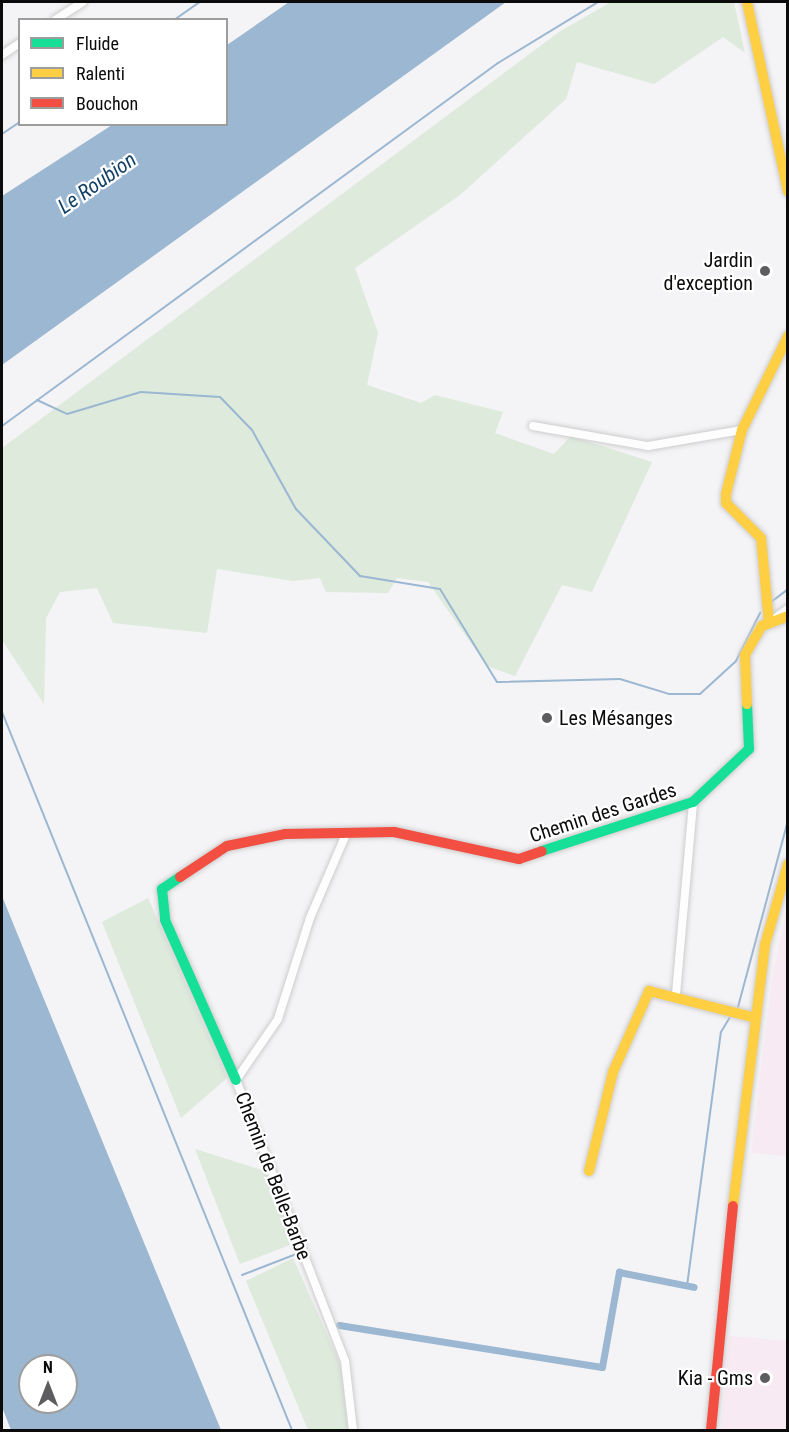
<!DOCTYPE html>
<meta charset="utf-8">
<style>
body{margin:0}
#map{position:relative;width:789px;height:1432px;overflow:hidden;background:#f4f3f5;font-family:"Roboto Condensed",sans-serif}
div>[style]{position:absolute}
.industrial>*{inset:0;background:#f7eaf2}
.green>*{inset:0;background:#ddeadc}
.water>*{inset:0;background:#9bb7d1}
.stream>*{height:2px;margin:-1px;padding:0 1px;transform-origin:1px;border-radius:1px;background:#9bb7d1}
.canal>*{height:7px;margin:-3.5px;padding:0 3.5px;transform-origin:3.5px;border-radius:3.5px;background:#9bb7d1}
.roads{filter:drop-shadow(0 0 2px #cecdce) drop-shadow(0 0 2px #cecdce)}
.street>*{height:8px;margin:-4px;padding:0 4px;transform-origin:4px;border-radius:4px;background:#fdfdfe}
.fast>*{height:10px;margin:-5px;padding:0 5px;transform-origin:5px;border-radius:5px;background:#16e098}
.slow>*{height:10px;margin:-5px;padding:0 5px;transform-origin:5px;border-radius:5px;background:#ffcf43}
.jam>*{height:10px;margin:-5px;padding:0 5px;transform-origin:5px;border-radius:5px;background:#f24e42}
.dots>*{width:16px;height:16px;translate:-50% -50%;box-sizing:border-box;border:3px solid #fff;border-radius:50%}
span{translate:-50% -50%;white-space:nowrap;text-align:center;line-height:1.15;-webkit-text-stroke:4.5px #fff;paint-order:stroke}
.poi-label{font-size:20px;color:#0c0b0c}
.right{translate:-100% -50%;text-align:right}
.left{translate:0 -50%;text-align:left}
.street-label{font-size:20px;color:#0c0b0c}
.water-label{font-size:21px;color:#134165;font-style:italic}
.frame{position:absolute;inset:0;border:3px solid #0c0b0c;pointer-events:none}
.legend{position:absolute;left:18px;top:18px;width:210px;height:108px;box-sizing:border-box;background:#fff;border:2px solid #9e9d9e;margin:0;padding:8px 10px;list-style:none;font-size:18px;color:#0c0b0c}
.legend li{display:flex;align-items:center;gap:12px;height:30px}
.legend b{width:30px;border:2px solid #9e9d9e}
.north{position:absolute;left:18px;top:1354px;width:60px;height:60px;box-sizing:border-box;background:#fff;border:2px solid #9e9d9e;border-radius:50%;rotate:0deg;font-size:16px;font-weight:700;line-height:24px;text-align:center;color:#0c0b0c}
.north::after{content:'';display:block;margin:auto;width:21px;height:27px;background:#5d5c5e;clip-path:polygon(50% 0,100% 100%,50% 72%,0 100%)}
</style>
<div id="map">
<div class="industrial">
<div style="clip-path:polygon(787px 905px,787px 1156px,751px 1153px,772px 979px)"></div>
<div style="clip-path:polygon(729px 1336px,787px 1341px,787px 1430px,721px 1430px)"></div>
</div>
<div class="green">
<div style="clip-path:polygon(611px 2px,734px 2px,745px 53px,723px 37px,654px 84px,577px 62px,566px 99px,460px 195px,355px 268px,378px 333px,367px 385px,421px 403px,435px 395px,503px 412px,495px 433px,554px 454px,571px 436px,652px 462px,592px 592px,562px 585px,515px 676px,487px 666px,428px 582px,397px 578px,388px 593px,326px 592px,320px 578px,293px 581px,217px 569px,207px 633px,113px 623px,97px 588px,60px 592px,46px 618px,44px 704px,2px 640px,2px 448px,559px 32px)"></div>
<div style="clip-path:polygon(148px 898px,227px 1078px,181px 1118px,102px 922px)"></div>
<div style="clip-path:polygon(195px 1149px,265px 1171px,295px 1243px,240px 1264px)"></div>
<div style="clip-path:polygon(293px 1258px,341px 1366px,348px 1430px,308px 1430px,246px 1281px)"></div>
</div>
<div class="water">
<div style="clip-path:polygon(289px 2px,506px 2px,2px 365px,2px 196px,112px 125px,226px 124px,227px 45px)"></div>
<div style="clip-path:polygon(evenodd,2px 896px,32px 970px,221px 1430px,11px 1430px,2px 1407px,2px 896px,30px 1366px,66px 1366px,66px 1402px,30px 1402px,30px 1366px)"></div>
</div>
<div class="stream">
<div style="left:174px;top:20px;width:32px;rotate:-35deg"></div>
<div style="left:2px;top:134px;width:22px;rotate:-34deg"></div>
<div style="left:37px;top:400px;width:33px;rotate:25deg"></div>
<div style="left:67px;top:414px;width:77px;rotate:-16.6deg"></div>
<div style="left:141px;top:392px;width:79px;rotate:3.6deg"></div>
<div style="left:220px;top:397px;width:46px;rotate:45.9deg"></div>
<div style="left:252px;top:430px;width:90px;rotate:60.9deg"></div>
<div style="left:296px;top:509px;width:93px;rotate:46.3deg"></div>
<div style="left:360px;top:576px;width:81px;rotate:9.2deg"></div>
<div style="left:440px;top:589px;width:109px;rotate:58.5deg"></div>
<div style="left:497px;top:682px;width:123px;rotate:-1.4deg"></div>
<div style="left:620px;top:679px;width:51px;rotate:17deg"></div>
<div style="left:669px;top:694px;width:31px"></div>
<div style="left:700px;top:694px;width:49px;rotate:-42.5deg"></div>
<div style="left:736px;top:661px;width:54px;rotate:-63.4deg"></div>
<div style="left:2px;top:426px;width:615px;rotate:-36.2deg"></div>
<div style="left:498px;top:63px;width:117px;rotate:-31.4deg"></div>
<div style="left:771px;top:602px;width:21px;rotate:-37deg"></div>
<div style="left:2px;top:712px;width:774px;rotate:68.01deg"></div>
<div style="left:738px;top:1007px;width:194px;rotate:-75deg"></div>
<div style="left:242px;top:1275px;width:61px;rotate:-21.1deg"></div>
<div style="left:687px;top:1286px;width:256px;rotate:-82.4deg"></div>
<div style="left:721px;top:1032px;width:17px;rotate:-59deg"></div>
</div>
<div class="canal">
<div style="left:339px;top:1325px;width:266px;rotate:9.1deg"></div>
<div style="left:602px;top:1367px;width:97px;rotate:-79.9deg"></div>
<div style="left:619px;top:1272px;width:76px;rotate:11.3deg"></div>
</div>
<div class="roads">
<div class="street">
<div style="left:55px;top:20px;width:33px;rotate:-33deg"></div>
<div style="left:2px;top:55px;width:22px;rotate:-34deg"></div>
<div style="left:533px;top:426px;width:117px;rotate:9.9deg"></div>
<div style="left:648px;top:446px;width:95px;rotate:-9.7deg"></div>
<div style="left:774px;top:619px;width:17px;rotate:-36deg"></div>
<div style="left:347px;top:832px;width:94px;rotate:113.3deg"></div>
<div style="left:310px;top:918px;width:106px;rotate:107.6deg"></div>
<div style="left:278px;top:1019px;width:74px;rotate:124.5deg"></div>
<div style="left:236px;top:1080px;width:301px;rotate:68.8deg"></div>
<div style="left:345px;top:1361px;width:69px;rotate:83.4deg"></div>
<div style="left:676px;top:994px;width:193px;rotate:-84.9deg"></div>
</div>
<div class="fast">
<div style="left:542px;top:851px;width:159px;rotate:-18deg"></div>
<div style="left:693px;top:802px;width:77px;rotate:-43.4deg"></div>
<div style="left:749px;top:749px;width:45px;rotate:-92.5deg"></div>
<div style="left:180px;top:877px;width:22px;rotate:146deg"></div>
<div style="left:162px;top:889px;width:31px;rotate:84deg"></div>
<div style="left:165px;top:920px;width:175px;rotate:66.1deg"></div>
</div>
<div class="slow">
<div style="left:747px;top:2px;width:194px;rotate:77.8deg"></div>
<div style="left:769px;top:622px;width:84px;rotate:-95.4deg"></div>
<div style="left:761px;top:538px;width:49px;rotate:-135deg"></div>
<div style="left:726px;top:503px;width:9px;rotate:-90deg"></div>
<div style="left:726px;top:494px;width:66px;rotate:-76deg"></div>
<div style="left:742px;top:430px;width:105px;rotate:-63.9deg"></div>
<div style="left:747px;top:704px;width:49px;rotate:-92.3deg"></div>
<div style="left:745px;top:655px;width:34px;rotate:-60deg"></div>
<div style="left:762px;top:626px;width:28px;rotate:-21deg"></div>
<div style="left:589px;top:1171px;width:102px;rotate:-76.4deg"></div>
<div style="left:613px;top:1072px;width:89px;rotate:-66deg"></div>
<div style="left:649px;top:991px;width:110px;rotate:14.2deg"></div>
<div style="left:733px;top:1206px;width:263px;rotate:-83deg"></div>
<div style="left:765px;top:945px;width:84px;rotate:-74.1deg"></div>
</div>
<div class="jam">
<div style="left:180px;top:877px;width:56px;rotate:-33.4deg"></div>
<div style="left:227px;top:846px;width:59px;rotate:-11.7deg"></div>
<div style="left:285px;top:834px;width:109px;rotate:-1.1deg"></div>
<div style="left:394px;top:832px;width:128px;rotate:12.2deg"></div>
<div style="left:519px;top:859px;width:24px;rotate:-19deg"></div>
<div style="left:711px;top:1430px;width:225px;rotate:-84.4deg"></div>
</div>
</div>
<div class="dots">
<div style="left:765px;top:271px;background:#5d5c5e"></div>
<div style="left:547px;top:718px;background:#5d5c5e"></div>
<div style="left:765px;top:1378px;background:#5d5c5e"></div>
</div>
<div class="poi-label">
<span class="right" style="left:753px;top:272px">Jardin<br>d'exception</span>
<span class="left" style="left:559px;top:718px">Les Mésanges</span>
<span class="right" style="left:753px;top:1378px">Kia - Gms</span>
</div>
<div class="street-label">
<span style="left:603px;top:813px;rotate:-18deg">Chemin des Gardes</span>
<span style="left:273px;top:1176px;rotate:69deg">Chemin de Belle-Barbe</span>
</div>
<div class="water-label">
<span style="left:97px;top:183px;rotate:-35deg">Le Roubion</span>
</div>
<div class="frame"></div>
<ul class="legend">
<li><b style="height:8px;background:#16e098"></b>Fluide</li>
<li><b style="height:8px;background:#ffcf43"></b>Ralenti</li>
<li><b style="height:8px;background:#f24e42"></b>Bouchon</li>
</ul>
<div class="north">N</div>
</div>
